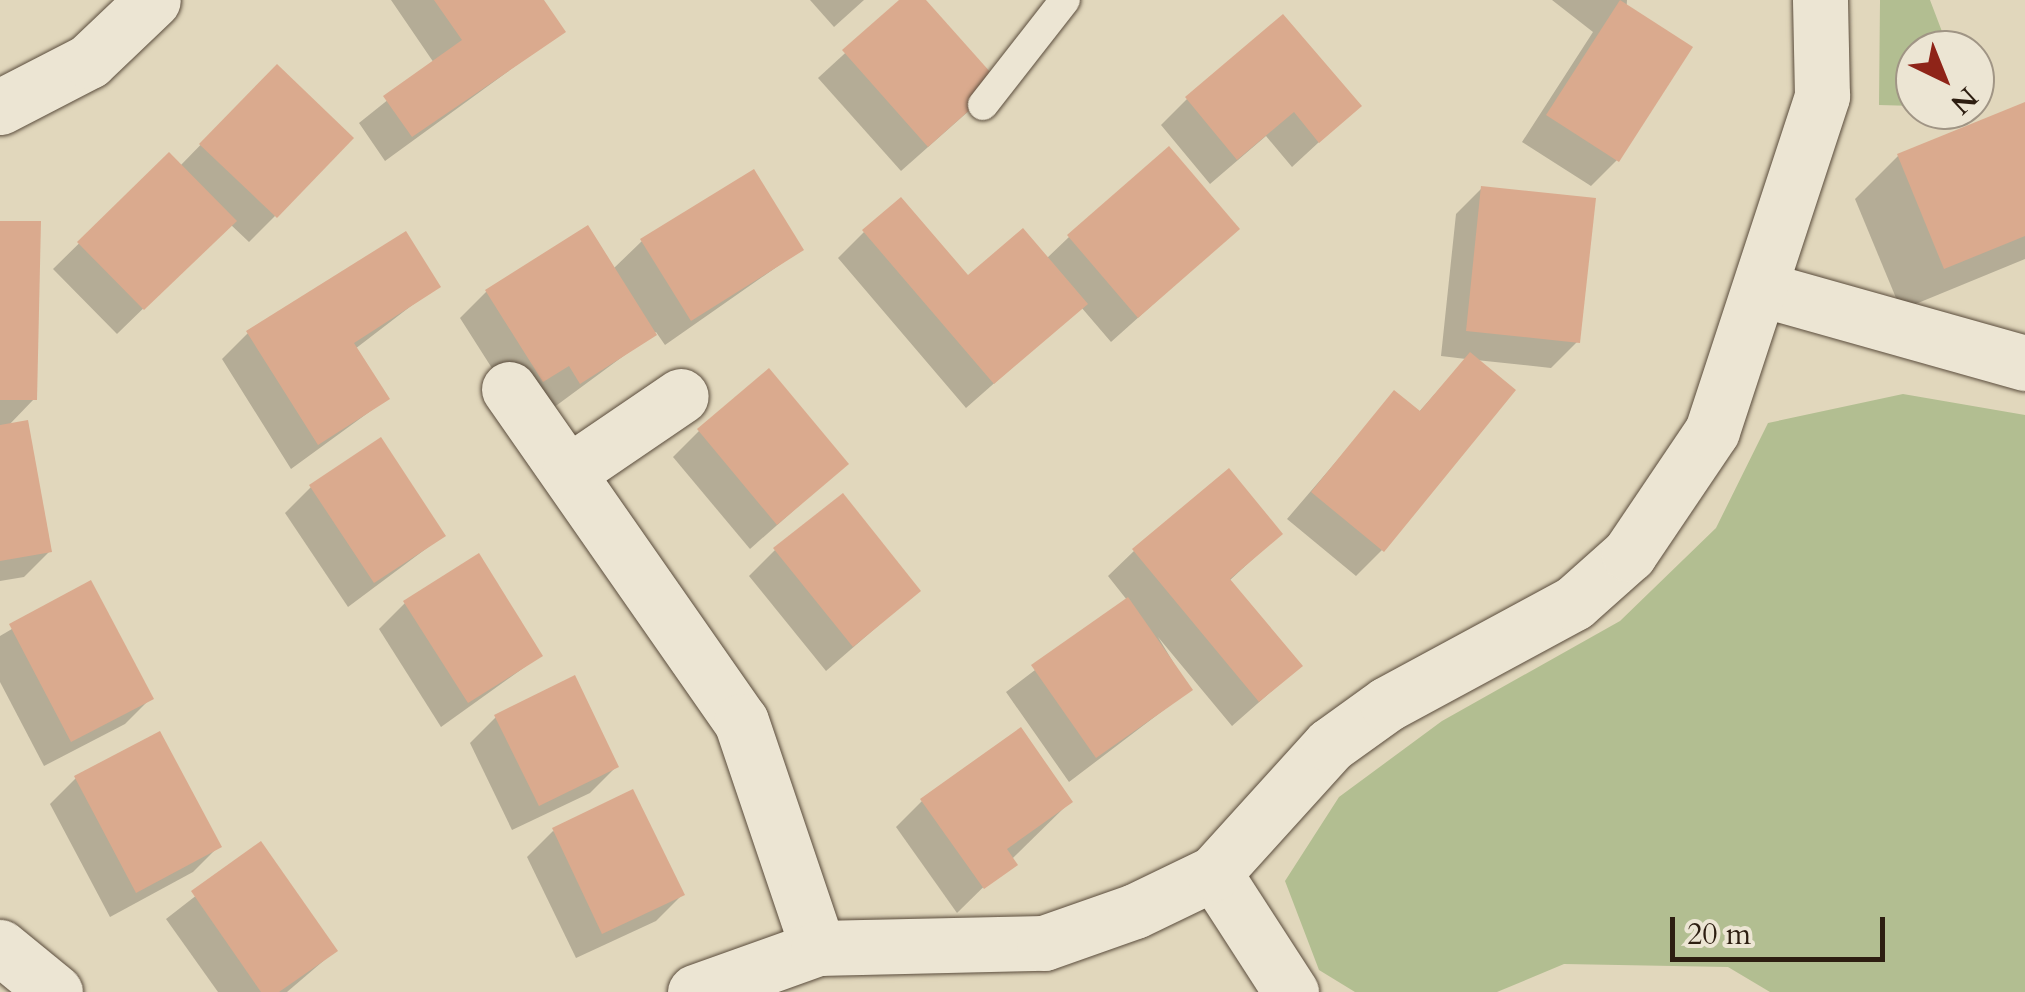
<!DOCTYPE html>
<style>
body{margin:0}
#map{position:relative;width:2025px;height:992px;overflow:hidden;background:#e1d7bc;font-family:Cardo,serif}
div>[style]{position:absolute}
.green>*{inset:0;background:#b2be91}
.shadow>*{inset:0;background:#0003}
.building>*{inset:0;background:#daaa8e}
.roads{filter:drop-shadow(0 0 2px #5a4c3c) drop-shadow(0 0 2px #5a4c3c)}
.service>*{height:30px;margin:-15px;padding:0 15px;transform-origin:15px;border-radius:15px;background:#ece5d3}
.minor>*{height:55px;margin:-27.5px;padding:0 27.5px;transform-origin:27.5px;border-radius:27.5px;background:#ece5d3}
span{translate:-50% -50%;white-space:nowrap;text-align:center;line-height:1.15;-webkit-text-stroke:9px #ece5d3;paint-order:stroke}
.north{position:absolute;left:1895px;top:30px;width:100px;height:100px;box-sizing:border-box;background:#ece5d3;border:2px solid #a09585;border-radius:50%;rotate:137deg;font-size:28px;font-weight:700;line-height:40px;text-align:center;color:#2d1e11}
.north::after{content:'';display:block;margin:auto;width:35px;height:45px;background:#8f2418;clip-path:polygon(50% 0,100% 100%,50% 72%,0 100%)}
.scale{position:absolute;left:1670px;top:917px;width:215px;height:45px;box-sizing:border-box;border:5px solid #2d1e11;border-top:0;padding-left:12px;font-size:30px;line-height:35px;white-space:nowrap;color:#2d1e11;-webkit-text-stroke:8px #ece5d3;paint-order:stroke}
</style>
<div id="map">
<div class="green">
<div style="clip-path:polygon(1880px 0,1930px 0,1949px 50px,1915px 50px,1915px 106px,1879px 105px)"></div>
<div style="clip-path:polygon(1903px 394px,2025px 415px,2025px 992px,1770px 992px,1728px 967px,1564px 964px,1497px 992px,1355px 992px,1319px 970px,1285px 881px,1339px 797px,1442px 721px,1620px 621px,1716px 528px,1768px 423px)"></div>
</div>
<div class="shadow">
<div style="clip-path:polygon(391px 0,541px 0,562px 32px,385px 161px,359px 123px,434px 63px)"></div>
<div style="clip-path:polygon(810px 0,864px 0,834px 27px)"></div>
<div style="clip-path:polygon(903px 0,923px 0,971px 109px,901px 171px,818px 78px)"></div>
<div style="clip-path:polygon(1552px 0,1627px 0,1617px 160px,1591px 186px,1522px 142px,1593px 32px)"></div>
<div style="clip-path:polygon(251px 93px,275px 216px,249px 242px,230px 224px,117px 334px,53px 269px,169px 155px,180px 166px)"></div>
<div style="clip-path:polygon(1187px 99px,1358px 106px,1292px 167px,1266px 136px,1210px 184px,1161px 125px)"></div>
<div style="clip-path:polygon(2025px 104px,2025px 259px,1901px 310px,1855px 199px,1898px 156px)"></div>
<div style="clip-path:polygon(1482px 188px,1577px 342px,1551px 368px,1476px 360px,1382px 550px,1356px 576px,1287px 519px,1394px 394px,1418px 413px,1466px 359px,1441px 356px,1456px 214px)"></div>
<div style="clip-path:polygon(0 223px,34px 399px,8px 426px,50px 551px,24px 577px,0 581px)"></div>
<div style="clip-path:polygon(1237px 229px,1111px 342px,1081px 307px,966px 408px,838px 258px,864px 232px,967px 278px,1046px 259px,1069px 237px)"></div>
<div style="clip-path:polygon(642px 241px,801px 250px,665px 345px,656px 332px,553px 408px,516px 406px,460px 318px,486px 292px,613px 269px)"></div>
<div style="clip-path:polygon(437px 286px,355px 349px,387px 399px,291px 469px,222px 359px,248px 333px)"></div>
<div style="clip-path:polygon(699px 431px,846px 464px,750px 549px,673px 457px)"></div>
<div style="clip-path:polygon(311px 487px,443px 536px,348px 607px,285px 513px)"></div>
<div style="clip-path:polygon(1280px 534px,1229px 581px,1300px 666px,1232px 726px,1158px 637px,1190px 690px,1069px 782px,1006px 692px,1127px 600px,1108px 576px,1134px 551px)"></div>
<div style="clip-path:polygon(775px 550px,918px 591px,826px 671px,749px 576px)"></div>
<div style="clip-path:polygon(90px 583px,151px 698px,125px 724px,44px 766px,0 682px,0 636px)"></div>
<div style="clip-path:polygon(405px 603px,540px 656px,441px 727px,379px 629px)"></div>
<div style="clip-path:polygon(496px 717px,616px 767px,590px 793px,512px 830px,470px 743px)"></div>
<div style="clip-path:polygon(76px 778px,219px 846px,193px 872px,110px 917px,50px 804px)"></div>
<div style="clip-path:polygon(922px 801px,1070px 802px,957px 913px,896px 827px)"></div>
<div style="clip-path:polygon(553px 831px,682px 895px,656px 921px,576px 958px,527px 857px)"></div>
<div style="clip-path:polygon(261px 845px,335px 951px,287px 992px,218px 992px,166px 919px)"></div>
</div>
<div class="building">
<div style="clip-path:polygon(434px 0,544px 0,566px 32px,412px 137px,383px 96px,462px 40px)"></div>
<div style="clip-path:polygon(899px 0,926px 0,1000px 83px,928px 147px,842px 50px)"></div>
<div style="clip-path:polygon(1620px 0,1693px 47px,1619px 162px,1546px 115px)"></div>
<div style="clip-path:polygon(1283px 14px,1362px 106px,1319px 143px,1294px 112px,1237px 160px,1185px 97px)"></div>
<div style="clip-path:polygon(277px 64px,354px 138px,277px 218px,199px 144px)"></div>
<div style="clip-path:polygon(2025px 102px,2025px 236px,1944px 269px,1897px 154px)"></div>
<div style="clip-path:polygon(1169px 146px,1240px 229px,1138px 318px,1067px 235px)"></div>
<div style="clip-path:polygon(169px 152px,237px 221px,144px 310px,77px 242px)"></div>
<div style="clip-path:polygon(754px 169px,804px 250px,691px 321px,640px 239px)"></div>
<div style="clip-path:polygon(1481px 186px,1596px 198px,1580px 343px,1466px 331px)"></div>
<div style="clip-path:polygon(901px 197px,968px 275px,1023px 228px,1088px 304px,994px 384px,862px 230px)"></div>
<div style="clip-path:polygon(0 221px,41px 221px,37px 400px,0 400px)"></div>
<div style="clip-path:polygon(588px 225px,657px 335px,580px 384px,569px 366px,543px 382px,485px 290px)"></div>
<div style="clip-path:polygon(406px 231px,441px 287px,354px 343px,390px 399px,318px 445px,246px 331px)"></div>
<div style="clip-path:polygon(1470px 352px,1516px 390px,1384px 552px,1311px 492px,1394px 390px,1420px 411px)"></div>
<div style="clip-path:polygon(769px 368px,849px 464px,777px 525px,697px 429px)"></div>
<div style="clip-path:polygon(28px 420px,52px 552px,0 561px,0 425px)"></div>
<div style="clip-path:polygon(381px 437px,446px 536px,374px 583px,309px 485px)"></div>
<div style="clip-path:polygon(1229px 468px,1283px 534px,1230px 579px,1303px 666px,1259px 702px,1132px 549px)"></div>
<div style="clip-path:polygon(843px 493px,921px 591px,853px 647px,773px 548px)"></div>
<div style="clip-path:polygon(479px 553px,543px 656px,468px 703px,403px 601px)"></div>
<div style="clip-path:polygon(91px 580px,154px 699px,71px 742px,9px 624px)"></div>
<div style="clip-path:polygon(1128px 597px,1193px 690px,1096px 758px,1031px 665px)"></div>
<div style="clip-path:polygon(575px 675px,619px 767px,539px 806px,494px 715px)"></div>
<div style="clip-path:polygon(1021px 727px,1073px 802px,1007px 849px,1018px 865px,984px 889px,920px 799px)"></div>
<div style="clip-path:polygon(160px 731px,222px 847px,136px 893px,74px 776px)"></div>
<div style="clip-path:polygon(633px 789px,685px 895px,602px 934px,552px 828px)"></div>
<div style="clip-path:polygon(261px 841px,338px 951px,279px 992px,261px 992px,191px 891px)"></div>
</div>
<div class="roads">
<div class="service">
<div style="left:983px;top:105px;width:133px;rotate:-52deg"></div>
</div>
<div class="minor">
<div style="left:0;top:107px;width:100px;rotate:-27.3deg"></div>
<div style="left:89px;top:61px;width:88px;rotate:-43.6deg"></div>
<div style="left:1765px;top:290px;width:270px;rotate:15.7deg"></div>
<div style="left:509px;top:389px;width:405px;rotate:55.1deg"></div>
<div style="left:741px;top:721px;width:240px;rotate:71.3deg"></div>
<div style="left:569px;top:472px;width:135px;rotate:-34.2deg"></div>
<div style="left:1214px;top:873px;width:142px;rotate:57.1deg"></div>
<div style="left:0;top:947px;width:71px;rotate:39.3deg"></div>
<div style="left:695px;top:992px;width:131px;rotate:-19.7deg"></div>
<div style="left:818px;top:948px;width:226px;rotate:-1.3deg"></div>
<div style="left:1044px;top:943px;width:96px;rotate:-19.4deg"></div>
<div style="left:1135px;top:911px;width:88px;rotate:-25.7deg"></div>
<div style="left:1214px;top:873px;width:173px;rotate:-47.8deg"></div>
<div style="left:1330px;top:745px;width:70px;rotate:-35.7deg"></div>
<div style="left:1387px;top:704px;width:213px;rotate:-28.4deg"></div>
<div style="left:1574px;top:603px;width:74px;rotate:-41.7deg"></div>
<div style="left:1629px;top:554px;width:148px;rotate:-56deg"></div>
<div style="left:1712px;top:431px;width:353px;rotate:-71.8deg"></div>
<div style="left:1822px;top:96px;width:96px;rotate:-91.2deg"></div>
</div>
</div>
<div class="north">N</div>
<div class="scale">20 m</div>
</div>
